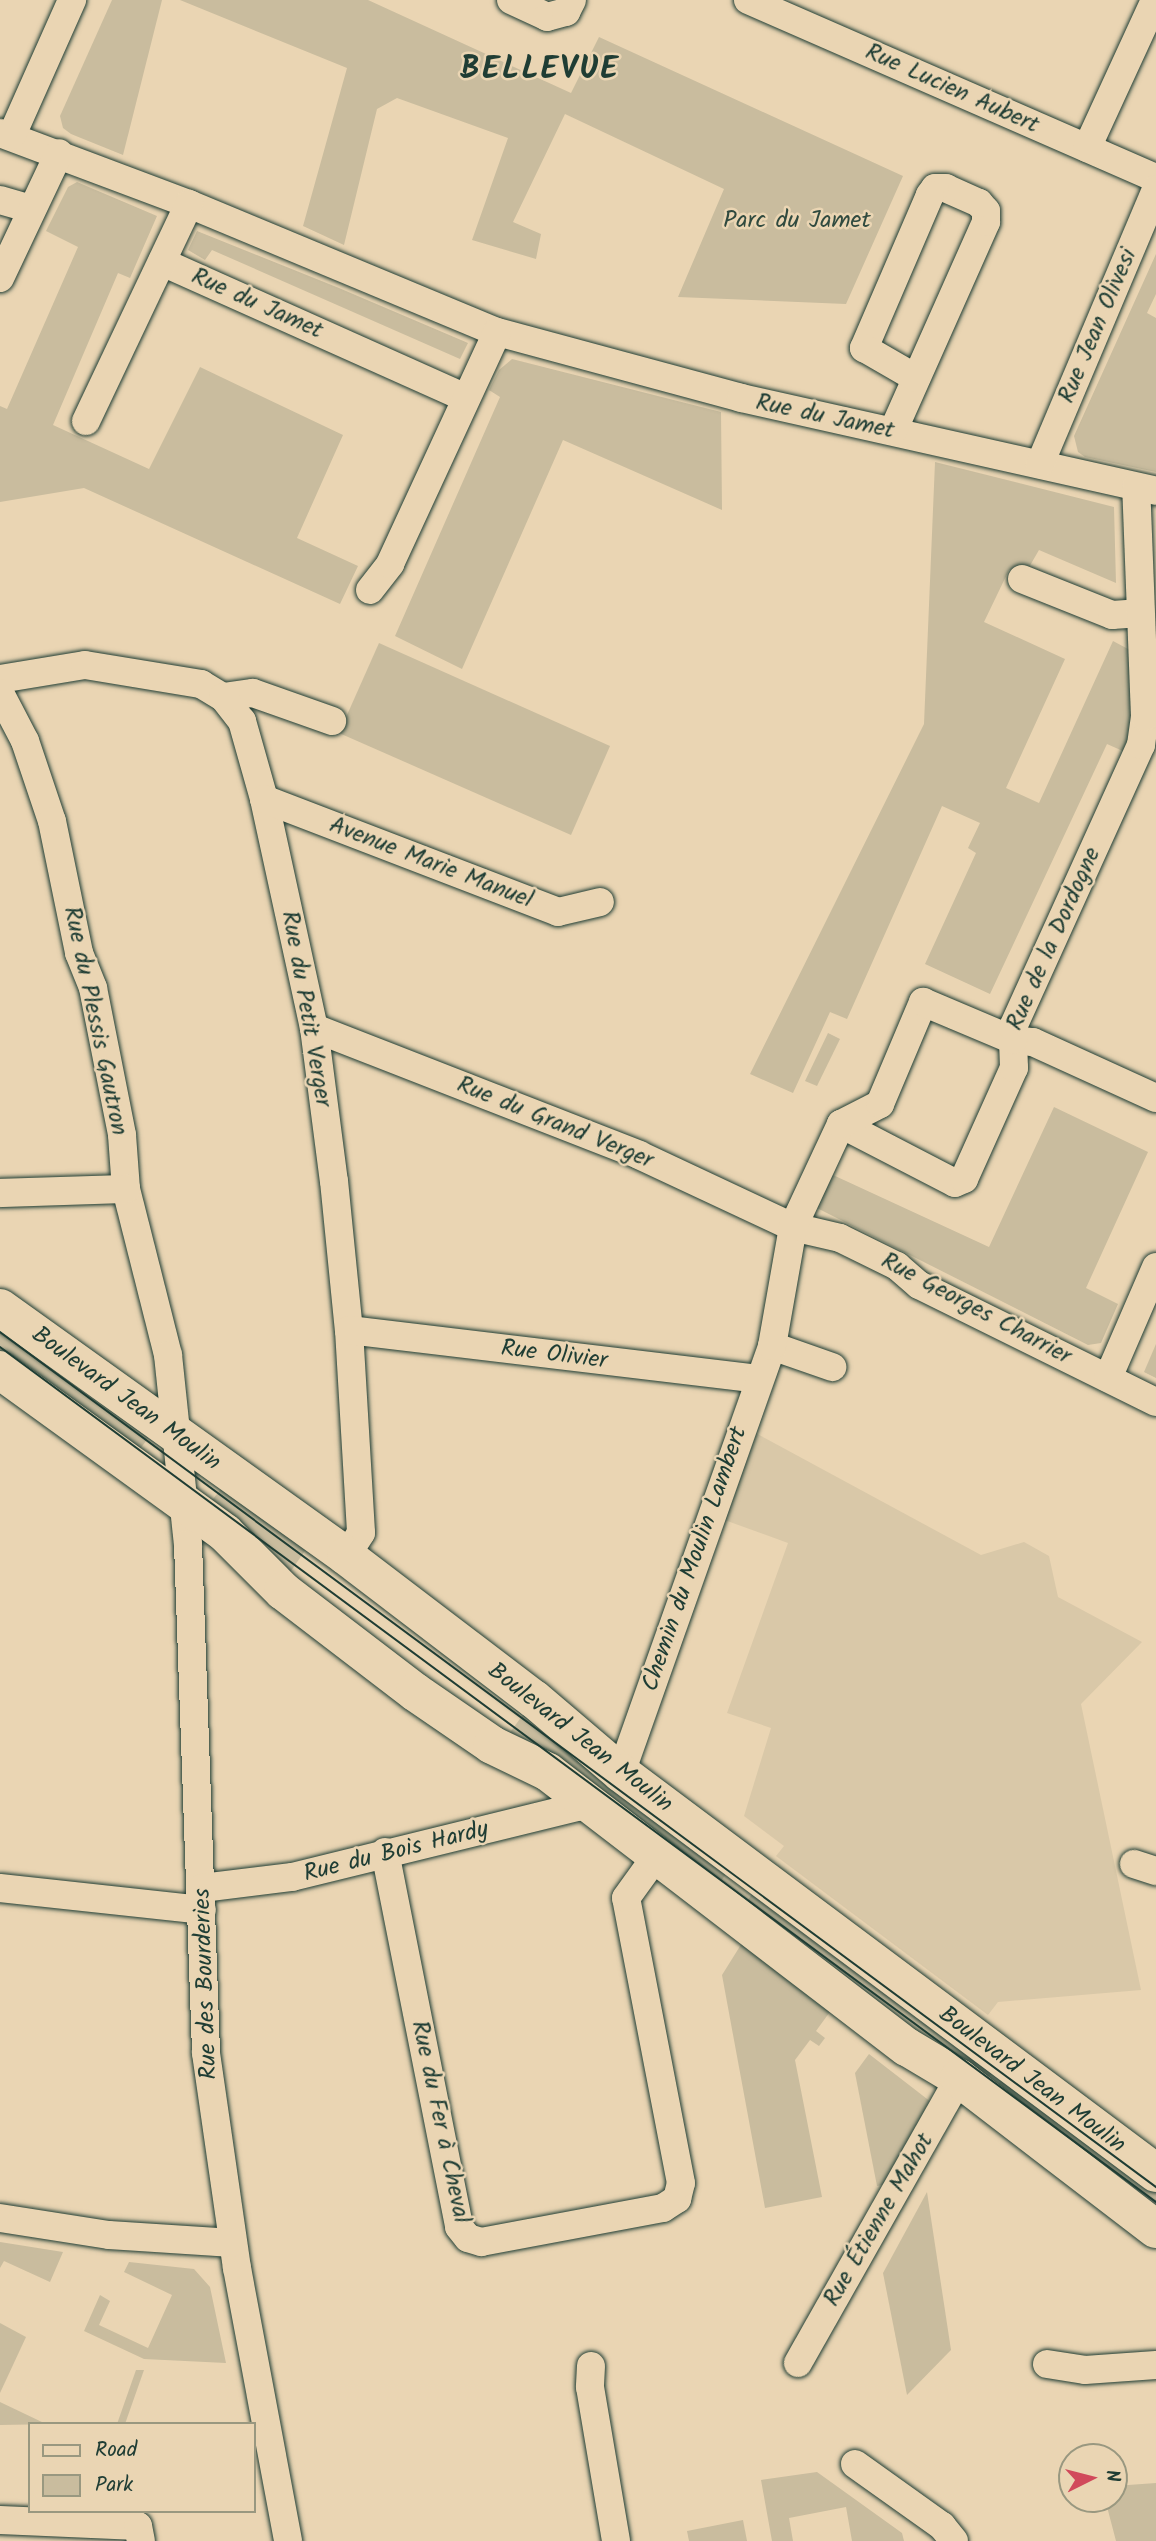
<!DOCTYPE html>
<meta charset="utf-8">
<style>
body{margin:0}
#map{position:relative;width:1156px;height:2541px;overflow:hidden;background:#ead5b3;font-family:Kalam,sans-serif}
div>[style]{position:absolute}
.built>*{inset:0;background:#d9c8a8}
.green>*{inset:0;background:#c9bc9e}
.roads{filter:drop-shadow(0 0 2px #1f3d34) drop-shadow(0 0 2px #1f3d34)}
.minor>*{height:28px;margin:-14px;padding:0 14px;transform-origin:14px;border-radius:14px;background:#ead5b3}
.primary>*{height:38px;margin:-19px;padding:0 19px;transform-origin:19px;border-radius:19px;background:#ead5b3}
.tram>*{height:2px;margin:-1px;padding:0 1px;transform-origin:1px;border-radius:1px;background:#1f3d34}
span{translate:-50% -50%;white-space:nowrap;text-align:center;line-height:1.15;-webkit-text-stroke:5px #ead5b3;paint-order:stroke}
.street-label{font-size:24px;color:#1f3d34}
.park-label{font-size:24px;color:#304a3f}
.district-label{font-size:32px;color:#1f3d34;font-weight:700;letter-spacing:2px}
.legend{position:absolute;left:28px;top:2422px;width:228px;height:91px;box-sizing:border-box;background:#ead5b3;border:2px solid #999880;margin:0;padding:9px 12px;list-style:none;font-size:21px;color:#1f3d34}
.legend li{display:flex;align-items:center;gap:14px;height:35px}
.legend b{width:35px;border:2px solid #999880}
.north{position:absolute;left:1058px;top:2443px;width:70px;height:70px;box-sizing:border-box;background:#ead5b3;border:2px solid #999880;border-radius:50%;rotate:84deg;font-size:19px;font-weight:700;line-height:28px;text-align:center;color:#1f3d34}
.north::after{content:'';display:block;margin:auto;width:24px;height:32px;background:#d1495b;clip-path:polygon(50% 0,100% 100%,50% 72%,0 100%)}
</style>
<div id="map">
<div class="built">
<div style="clip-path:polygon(750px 1430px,981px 1555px,1024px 1542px,1049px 1556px,1058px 1597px,1142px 1642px,1081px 1704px,1141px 1990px,998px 2002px,988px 2015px,776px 1856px,784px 1846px,744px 1816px,771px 1728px,727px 1713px,788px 1543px,719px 1518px)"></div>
</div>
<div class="green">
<div style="clip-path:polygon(112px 0,162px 0,123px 155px,71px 134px,63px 128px,60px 116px)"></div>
<div style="clip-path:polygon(180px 0,368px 0,571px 93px,599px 37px,903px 176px,846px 304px,678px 297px,724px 189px,565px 114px,513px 222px,541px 234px,536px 259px,472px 240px,508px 138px,397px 98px,377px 109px,344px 245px,303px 226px,347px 68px)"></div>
<div style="clip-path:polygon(77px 182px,157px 216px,130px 278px,118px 273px,53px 425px,149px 469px,200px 367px,343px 435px,297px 538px,358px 566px,340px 604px,84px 488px,0 502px,0 406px,7px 409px,78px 247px,46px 231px,68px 187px)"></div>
<div style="clip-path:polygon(197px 231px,339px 288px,468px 343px,460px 359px,212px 250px,205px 260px,188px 250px)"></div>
<div style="clip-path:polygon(1156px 254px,1156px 294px,1147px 313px,1156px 318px,1156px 472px,1085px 457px,1078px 452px,1074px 436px)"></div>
<div style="clip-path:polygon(512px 359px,721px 412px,722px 510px,563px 440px,462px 669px,395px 636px,500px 397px,489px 390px,499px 370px)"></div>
<div style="clip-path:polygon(935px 462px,1114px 507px,1116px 583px,1039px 550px,1028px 569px,1009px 570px,984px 622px,1065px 659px,1006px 788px,1039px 803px,1113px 641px,1128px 649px,1133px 727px,1125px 752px,1107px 744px,990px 994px,925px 964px,976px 853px,968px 848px,980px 823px,942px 806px,847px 1019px,830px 1012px,793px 1093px,750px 1074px,924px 724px)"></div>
<div style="clip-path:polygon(379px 643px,610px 746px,571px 835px,339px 733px)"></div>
<div style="clip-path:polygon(828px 1033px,840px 1039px,817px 1086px,805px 1081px)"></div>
<div style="clip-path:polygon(1054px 1107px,1148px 1152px,1086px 1288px,1118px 1304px,1101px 1343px,1088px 1345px,817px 1208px,833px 1175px,989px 1247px)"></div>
<div style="clip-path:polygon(0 1325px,149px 1437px,134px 1457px,0 1357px)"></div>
<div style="clip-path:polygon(1156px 1344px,1156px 1378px,1144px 1372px)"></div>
<div style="clip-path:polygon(221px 1489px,311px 1542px,284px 1581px,205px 1509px)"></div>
<div style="clip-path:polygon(530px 1705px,731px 1868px,716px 1887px,503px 1742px)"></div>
<div style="clip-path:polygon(757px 1887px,998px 2065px,983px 2085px,743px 1907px)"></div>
<div style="clip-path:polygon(742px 1943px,832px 2009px,816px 2031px,825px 2038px,819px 2046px,810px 2040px,795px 2060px,822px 2197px,765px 2208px,722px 1975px)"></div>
<div style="clip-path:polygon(869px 2054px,931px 2102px,887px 2184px,877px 2186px,855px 2073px)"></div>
<div style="clip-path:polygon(1007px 2072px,1156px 2182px,1156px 2213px,992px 2093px)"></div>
<div style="clip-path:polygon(927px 2192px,951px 2350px,907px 2395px,883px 2273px)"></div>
<div style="clip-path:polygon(0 2242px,63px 2252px,50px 2282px,4px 2261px,0 2268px)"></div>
<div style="clip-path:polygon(129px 2262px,194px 2269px,210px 2287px,226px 2363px,144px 2359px,84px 2331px,100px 2295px,110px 2301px,99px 2325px,148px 2348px,172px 2295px,124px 2272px)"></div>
<div style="clip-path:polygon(0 2323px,26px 2337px,0 2393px)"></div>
<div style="clip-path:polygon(136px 2370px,144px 2370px,125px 2424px,117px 2424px)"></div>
<div style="clip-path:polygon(0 2402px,44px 2423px,56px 2424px,0 2425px)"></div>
<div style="clip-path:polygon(817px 2472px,902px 2533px,904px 2541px,852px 2541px,846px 2507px,789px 2518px,793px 2541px,772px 2541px,761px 2480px)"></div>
<div style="clip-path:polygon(1156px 2483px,1156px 2541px,1116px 2541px,1105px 2499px,1114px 2499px,1114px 2486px)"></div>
<div style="clip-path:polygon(743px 2520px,747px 2541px,689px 2541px,687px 2531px)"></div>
</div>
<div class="roads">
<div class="minor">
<div style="left:511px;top:0;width:40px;rotate:25deg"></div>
<div style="left:547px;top:17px;width:20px;rotate:-15deg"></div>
<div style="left:566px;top:12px;width:13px;rotate:-63deg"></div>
<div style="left:748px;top:0;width:445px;rotate:23.6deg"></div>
<div style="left:0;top:133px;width:202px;rotate:20.6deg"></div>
<div style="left:189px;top:204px;width:334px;rotate:22.6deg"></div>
<div style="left:497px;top:332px;width:253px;rotate:15.1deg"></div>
<div style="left:741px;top:398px;width:425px;rotate:12.6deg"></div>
<div style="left:12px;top:135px;width:148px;rotate:-66deg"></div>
<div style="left:1087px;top:148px;width:163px;rotate:-65.3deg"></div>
<div style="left:0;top:200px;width:33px;rotate:16deg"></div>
<div style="left:162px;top:262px;width:333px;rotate:24.1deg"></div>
<div style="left:0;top:278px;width:138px;rotate:-64.7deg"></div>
<div style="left:86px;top:421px;width:240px;rotate:-64.6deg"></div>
<div style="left:893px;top:431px;width:229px;rotate:-66deg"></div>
<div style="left:986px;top:222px;width:11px;rotate:-90deg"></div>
<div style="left:986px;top:211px;width:11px;rotate:-131deg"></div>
<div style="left:979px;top:203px;width:36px;rotate:-156deg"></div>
<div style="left:946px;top:188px;width:11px;rotate:180deg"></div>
<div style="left:935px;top:188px;width:9px;rotate:126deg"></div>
<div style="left:930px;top:195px;width:167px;rotate:113.3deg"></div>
<div style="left:864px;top:348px;width:60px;rotate:30deg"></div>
<div style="left:1040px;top:464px;width:298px;rotate:-67.1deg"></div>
<div style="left:1022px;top:579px;width:97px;rotate:21.8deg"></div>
<div style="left:1112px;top:615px;width:26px;rotate:-4deg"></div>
<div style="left:370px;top:590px;width:33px;rotate:-52deg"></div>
<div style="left:390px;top:564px;width:255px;rotate:-65.2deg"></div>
<div style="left:0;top:679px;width:86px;rotate:-9.4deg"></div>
<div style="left:85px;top:665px;width:118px;rotate:9.3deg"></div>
<div style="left:201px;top:684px;width:26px;rotate:31deg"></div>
<div style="left:223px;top:697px;width:31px;rotate:52deg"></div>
<div style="left:242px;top:721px;width:81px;rotate:74.2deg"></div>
<div style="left:264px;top:799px;width:234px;rotate:77.7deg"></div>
<div style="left:314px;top:1028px;width:154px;rotate:82.6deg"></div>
<div style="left:334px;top:1181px;width:150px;rotate:84.3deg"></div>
<div style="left:349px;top:1330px;width:203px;rotate:86.6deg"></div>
<div style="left:361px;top:1533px;width:27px;rotate:123deg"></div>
<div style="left:0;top:693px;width:54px;rotate:62.5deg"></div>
<div style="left:25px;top:741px;width:84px;rotate:71.4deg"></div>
<div style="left:52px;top:821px;width:135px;rotate:78.4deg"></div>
<div style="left:79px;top:953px;width:38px;rotate:68deg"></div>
<div style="left:93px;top:988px;width:150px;rotate:78.8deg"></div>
<div style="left:122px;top:1135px;width:54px;rotate:85.8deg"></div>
<div style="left:126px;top:1189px;width:171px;rotate:75.8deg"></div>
<div style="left:168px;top:1355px;width:190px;rotate:84deg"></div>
<div style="left:188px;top:1544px;width:509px;rotate:87.97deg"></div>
<div style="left:206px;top:2053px;width:217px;rotate:81.8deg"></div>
<div style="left:237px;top:2268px;width:278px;rotate:79.4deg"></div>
<div style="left:223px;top:697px;width:30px;rotate:-8deg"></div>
<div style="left:253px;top:693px;width:84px;rotate:19.5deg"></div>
<div style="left:264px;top:799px;width:315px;rotate:21deg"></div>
<div style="left:558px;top:912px;width:43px;rotate:-13.4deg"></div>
<div style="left:314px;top:1028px;width:349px;rotate:21.3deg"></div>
<div style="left:639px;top:1155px;width:170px;rotate:25.1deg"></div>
<div style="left:793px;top:1227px;width:48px;rotate:13.2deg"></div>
<div style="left:840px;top:1238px;width:64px;rotate:26.2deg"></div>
<div style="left:897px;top:1266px;width:29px;rotate:41deg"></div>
<div style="left:919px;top:1285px;width:264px;rotate:26.3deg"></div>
<div style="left:841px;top:1124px;width:128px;rotate:27.4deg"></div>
<div style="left:955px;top:1183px;width:10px;rotate:-24deg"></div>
<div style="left:964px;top:1179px;width:122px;rotate:-65.8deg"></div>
<div style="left:1014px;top:1068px;width:28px;rotate:-92deg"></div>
<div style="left:1013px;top:1040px;width:20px;rotate:6deg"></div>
<div style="left:1033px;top:1042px;width:135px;rotate:24.5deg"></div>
<div style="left:0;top:1193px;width:126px;rotate:-1.8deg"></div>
<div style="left:349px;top:1330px;width:412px;rotate:6.8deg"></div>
<div style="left:772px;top:1346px;width:64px;rotate:19.3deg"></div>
<div style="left:1108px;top:1378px;width:121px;rotate:-66.6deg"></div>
<div style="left:621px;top:1773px;width:453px;rotate:-70.5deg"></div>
<div style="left:772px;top:1346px;width:121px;rotate:-80deg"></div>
<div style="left:793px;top:1227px;width:114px;rotate:-65deg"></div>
<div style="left:841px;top:1124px;width:44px;rotate:-27.1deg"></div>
<div style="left:880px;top:1104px;width:111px;rotate:-67.1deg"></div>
<div style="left:923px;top:1002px;width:98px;rotate:22.9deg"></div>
<div style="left:1013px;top:1040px;width:13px;rotate:-90deg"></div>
<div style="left:1013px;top:1027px;width:310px;rotate:-65.6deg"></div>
<div style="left:1141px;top:745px;width:28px;rotate:-82deg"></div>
<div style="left:1145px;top:717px;width:230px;rotate:-92.2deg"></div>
<div style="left:385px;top:1852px;width:382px;rotate:78.8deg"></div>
<div style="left:459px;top:2227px;width:14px;rotate:51deg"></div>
<div style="left:468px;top:2238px;width:14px;rotate:17deg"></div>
<div style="left:481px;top:2242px;width:185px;rotate:-10.6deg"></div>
<div style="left:663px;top:2208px;width:17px;rotate:-33deg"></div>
<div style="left:677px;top:2199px;width:16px;rotate:-76deg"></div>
<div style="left:681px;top:2183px;width:290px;rotate:-100.9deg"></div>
<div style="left:626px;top:1898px;width:53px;rotate:-54.2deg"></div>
<div style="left:1134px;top:1864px;width:23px;rotate:18deg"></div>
<div style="left:0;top:1888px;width:203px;rotate:6.2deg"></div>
<div style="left:202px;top:1888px;width:91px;rotate:-7deg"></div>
<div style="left:292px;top:1877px;width:293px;rotate:-13.8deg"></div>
<div style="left:577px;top:1807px;width:11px;rotate:-41deg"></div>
<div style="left:0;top:2218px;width:110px;rotate:8.9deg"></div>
<div style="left:109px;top:2235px;width:124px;rotate:3.7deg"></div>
<div style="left:798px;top:2363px;width:327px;rotate:-60.5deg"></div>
<div style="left:1047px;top:2364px;width:38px;rotate:9deg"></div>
<div style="left:1085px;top:2370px;width:71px;rotate:-4deg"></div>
<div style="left:591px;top:2366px;width:21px;rotate:93deg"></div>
<div style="left:590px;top:2387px;width:156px;rotate:80.4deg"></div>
<div style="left:855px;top:2464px;width:107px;rotate:35.5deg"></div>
<div style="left:942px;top:2526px;width:19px;rotate:51deg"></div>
<div style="left:0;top:2520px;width:138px;rotate:2.5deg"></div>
<div style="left:138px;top:2526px;width:15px;rotate:79deg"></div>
</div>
<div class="primary">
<div style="left:0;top:1308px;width:426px;rotate:35.6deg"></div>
<div style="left:346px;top:1556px;width:236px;rotate:37.3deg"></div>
<div style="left:534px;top:1699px;width:114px;rotate:40.4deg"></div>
<div style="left:621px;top:1773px;width:668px;rotate:36.78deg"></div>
<div style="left:0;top:1370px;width:278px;rotate:35.9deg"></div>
<div style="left:225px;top:1533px;width:82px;rotate:45deg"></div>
<div style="left:283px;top:1591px;width:166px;rotate:37.4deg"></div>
<div style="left:415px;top:1692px;width:93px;rotate:34.5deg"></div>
<div style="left:492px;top:1745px;width:62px;rotate:25.7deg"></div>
<div style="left:548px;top:1772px;width:452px;rotate:37.5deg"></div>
<div style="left:907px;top:2047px;width:61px;rotate:30.8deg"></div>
<div style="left:959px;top:2078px;width:248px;rotate:37.5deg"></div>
</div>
</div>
<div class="tram">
<div style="left:0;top:1332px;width:1438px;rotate:36.49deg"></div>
<div style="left:0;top:1347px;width:1438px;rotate:36.49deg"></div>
</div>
<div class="street-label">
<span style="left:952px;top:89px;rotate:24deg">Rue Lucien Aubert</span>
<span style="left:257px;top:304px;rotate:24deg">Rue du Jamet</span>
<span style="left:1098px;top:326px;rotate:-67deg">Rue Jean Olivesi</span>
<span style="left:825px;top:417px;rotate:12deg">Rue du Jamet</span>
<span style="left:431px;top:863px;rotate:21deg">Avenue Marie Manuel</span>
<span style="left:1054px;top:939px;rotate:-66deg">Rue de la Dordogne</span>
<span style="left:306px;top:1009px;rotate:80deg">Rue du Petit Verger</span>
<span style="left:95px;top:1021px;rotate:78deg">Rue du Plessis Gautron</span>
<span style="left:555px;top:1123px;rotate:22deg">Rue du Grand Verger</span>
<span style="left:976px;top:1309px;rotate:28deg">Rue Georges Charrier</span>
<span style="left:554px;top:1355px;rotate:7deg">Rue Olivier</span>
<span style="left:126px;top:1399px;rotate:36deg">Boulevard Jean Moulin</span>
<span style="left:695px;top:1559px;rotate:-71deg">Chemin du Moulin Lambert</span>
<span style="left:580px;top:1738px;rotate:38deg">Boulevard Jean Moulin</span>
<span style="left:396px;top:1852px;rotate:-14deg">Rue du Bois Hardy</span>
<span style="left:206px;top:1984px;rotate:-92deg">Rue des Bourderies</span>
<span style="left:1032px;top:2080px;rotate:37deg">Boulevard Jean Moulin</span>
<span style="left:440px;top:2122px;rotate:78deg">Rue du Fer à Cheval</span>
<span style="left:879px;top:2220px;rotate:-60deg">Rue Étienne Mahot</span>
</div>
<div class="park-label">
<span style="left:797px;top:221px">Parc du Jamet</span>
</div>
<div class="district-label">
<span style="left:540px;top:70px">BELLEVUE</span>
</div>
<ul class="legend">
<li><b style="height:9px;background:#ead5b3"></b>Road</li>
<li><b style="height:19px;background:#c9bc9e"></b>Park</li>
</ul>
<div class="north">N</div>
</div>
